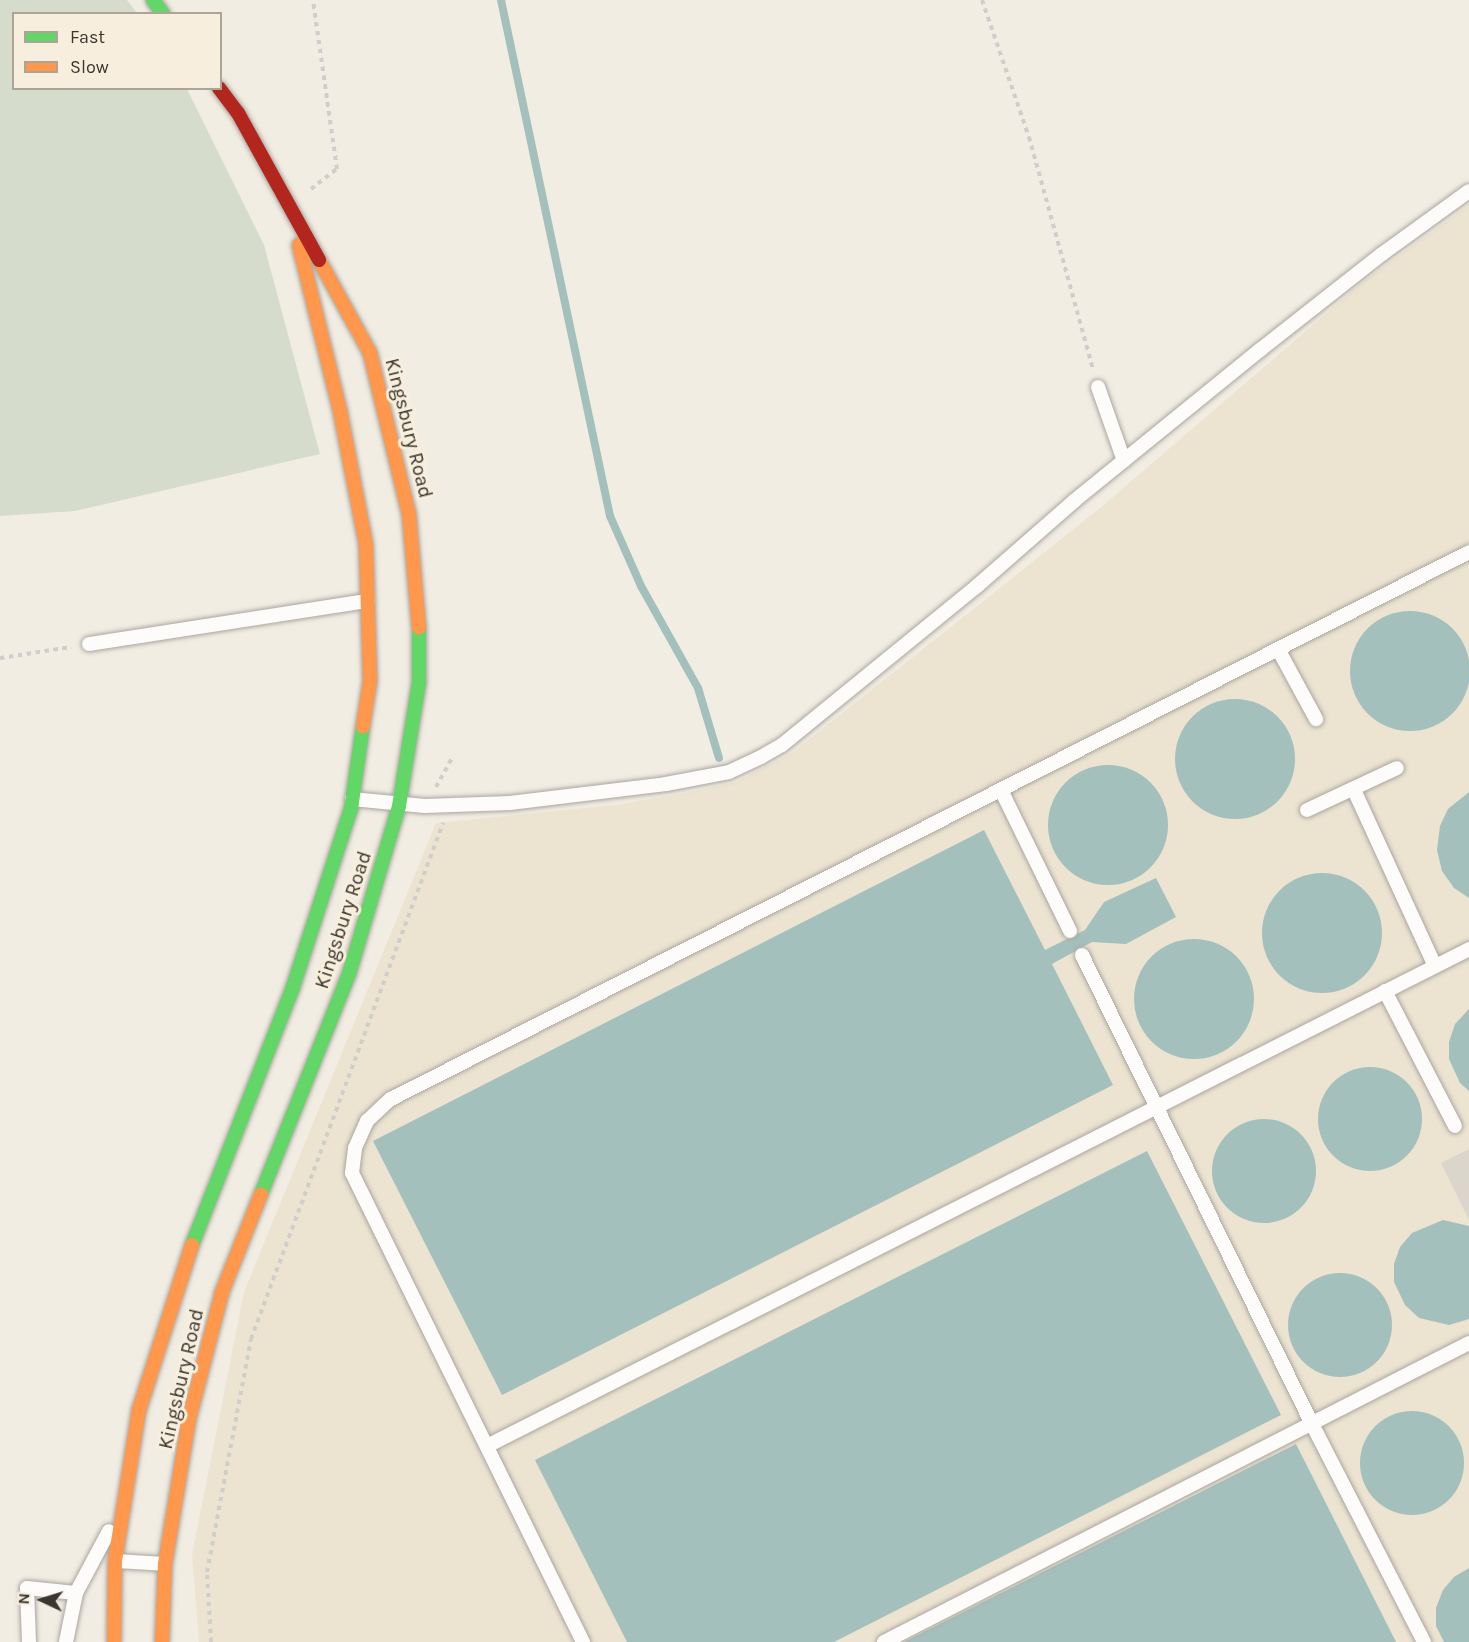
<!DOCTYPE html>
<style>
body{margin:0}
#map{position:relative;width:1469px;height:1642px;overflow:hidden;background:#f2ede3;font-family:Karla,sans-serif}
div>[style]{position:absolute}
.built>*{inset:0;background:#ece3d1}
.green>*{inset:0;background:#d5dccb}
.water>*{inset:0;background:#a4c0bd}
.round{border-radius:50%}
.stream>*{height:8px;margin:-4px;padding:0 4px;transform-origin:4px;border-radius:4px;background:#a4c0bd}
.building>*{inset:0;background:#dbd6cc}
.path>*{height:4px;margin-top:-2px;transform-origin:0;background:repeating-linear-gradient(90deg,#d0ceca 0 4.5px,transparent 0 9px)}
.roads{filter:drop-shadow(0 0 2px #aaa69f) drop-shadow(0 0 2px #aaa69f)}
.lane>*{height:14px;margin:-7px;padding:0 7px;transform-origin:7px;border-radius:7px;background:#fdfcfb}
.fast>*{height:14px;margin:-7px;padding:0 7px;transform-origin:7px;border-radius:7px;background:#63d668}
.slow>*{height:14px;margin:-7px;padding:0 7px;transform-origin:7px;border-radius:7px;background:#ff974d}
.jam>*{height:14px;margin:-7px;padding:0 7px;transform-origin:7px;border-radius:7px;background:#b3261e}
span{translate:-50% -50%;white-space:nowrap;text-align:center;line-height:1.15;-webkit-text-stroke:6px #f8eedd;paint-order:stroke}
.street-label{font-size:20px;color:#3a362f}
.legend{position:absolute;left:12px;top:12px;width:210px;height:78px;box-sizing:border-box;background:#f8eedd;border:2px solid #aca497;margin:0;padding:8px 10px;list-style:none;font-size:18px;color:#3a362f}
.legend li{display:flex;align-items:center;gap:12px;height:30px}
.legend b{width:30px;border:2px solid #aca497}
.north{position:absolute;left:12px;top:1570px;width:60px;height:60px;-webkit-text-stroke:4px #f8eedd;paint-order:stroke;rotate:274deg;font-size:16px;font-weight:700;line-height:24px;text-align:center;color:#3a362f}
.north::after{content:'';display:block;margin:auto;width:21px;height:27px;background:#3a362f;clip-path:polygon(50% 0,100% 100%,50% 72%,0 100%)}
</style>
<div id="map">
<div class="built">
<div style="clip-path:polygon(1469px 205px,1469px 1642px,199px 1642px,192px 1555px,244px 1292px,436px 823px,615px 805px,685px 793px,736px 782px,792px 753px,1099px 509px,1364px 281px)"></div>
</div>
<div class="green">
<div style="clip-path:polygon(0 0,127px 0,137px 13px,14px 14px,14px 88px,187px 89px,264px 245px,320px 454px,75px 511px,0 516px)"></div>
</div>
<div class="water">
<div class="round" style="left:1350px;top:611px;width:120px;height:120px"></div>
<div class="round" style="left:1175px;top:699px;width:120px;height:120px"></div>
<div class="round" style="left:1048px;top:765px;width:120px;height:120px"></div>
<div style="clip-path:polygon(1469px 792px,1469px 898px,1454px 888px,1442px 871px,1437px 850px,1440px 826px,1448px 809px)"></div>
<div style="clip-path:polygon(984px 830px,1045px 950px,1085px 930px,1104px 902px,1156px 878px,1176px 917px,1126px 944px,1092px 942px,1052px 964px,1113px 1085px,502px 1395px,373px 1141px)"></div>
<div class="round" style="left:1262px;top:873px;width:120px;height:120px"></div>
<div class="round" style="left:1134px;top:939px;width:120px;height:120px"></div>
<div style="clip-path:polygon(1469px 1009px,1469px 1091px,1460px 1083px,1449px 1059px,1449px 1042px,1455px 1024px)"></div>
<div class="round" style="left:1318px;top:1067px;width:104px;height:104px"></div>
<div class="round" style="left:1212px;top:1119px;width:104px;height:104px"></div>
<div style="clip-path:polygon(1147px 1151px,1281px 1415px,834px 1642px,627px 1642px,535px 1460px)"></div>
<div style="clip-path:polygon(1443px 1220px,1469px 1226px,1469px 1319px,1449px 1325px,1419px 1318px,1405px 1305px,1394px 1282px,1394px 1264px,1400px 1247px,1412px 1233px)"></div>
<div class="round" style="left:1288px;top:1273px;width:104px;height:104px"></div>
<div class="round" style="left:1360px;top:1411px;width:104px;height:104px"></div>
<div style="clip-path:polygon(1296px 1444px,1396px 1642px,904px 1642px)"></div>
<div style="clip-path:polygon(1469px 1568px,1469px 1642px,1444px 1642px,1436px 1626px,1436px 1608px,1443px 1590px,1454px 1577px)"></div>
</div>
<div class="stream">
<div style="left:501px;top:0;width:527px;rotate:78.07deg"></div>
<div style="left:610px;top:516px;width:77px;rotate:66.1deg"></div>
<div style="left:641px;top:586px;width:117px;rotate:60.8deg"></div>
<div style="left:698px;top:688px;width:73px;rotate:73.3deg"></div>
</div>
<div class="building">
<div style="clip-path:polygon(1469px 1149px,1469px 1220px,1441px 1163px)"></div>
</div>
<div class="path">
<div style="left:982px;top:0;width:145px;rotate:71.1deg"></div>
<div style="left:1029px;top:137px;width:242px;rotate:74.6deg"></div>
<div style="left:311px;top:189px;width:33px;rotate:-38deg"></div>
<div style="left:337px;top:169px;width:171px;rotate:-98.1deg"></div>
<div style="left:0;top:658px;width:72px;rotate:-8.8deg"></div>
<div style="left:436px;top:787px;width:35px;rotate:-61deg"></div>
<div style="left:211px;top:1642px;width:70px;rotate:-93.3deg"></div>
<div style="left:207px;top:1572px;width:237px;rotate:-79.3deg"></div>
<div style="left:251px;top:1339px;width:551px;rotate:-69.59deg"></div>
</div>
<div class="roads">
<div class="lane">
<div style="left:1098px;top:387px;width:78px;rotate:70.6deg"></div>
<div style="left:89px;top:644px;width:282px;rotate:-8.8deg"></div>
<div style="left:1278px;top:649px;width:80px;rotate:61.5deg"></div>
<div style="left:1001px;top:790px;width:157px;rotate:63.9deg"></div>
<div style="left:1354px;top:790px;width:194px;rotate:65.3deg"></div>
<div style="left:352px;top:799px;width:73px;rotate:5.5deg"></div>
<div style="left:425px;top:806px;width:85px;rotate:-2deg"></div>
<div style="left:510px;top:803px;width:157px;rotate:-6.9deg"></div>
<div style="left:666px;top:784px;width:64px;rotate:-10.8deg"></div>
<div style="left:729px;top:772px;width:35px;rotate:-25deg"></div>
<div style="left:761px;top:757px;width:24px;rotate:-30deg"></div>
<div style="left:782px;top:745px;width:252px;rotate:-39.2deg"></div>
<div style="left:977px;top:586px;width:129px;rotate:-41.2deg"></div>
<div style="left:1074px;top:501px;width:240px;rotate:-39.1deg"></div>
<div style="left:1260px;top:350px;width:155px;rotate:-38.2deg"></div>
<div style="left:1382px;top:254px;width:107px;rotate:-35.9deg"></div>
<div style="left:1307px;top:810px;width:99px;rotate:-25deg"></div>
<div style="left:1082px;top:955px;width:522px;rotate:63.88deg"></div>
<div style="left:1312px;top:1424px;width:245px;rotate:62.8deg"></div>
<div style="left:1385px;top:991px;width:152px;rotate:62.6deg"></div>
<div style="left:487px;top:1446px;width:1101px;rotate:-26.84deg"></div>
<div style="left:115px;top:1561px;width:50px;rotate:3.4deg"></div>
<div style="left:29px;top:1642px;width:54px;rotate:-92.1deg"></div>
<div style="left:27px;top:1588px;width:49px;rotate:5.8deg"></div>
<div style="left:66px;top:1642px;width:50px;rotate:-78.5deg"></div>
<div style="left:76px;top:1593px;width:70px;rotate:-62deg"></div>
<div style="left:583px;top:1642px;width:523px;rotate:-116.22deg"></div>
<div style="left:352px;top:1173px;width:25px;rotate:-83deg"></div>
<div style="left:355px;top:1148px;width:30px;rotate:-66deg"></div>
<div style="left:367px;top:1121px;width:33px;rotate:-43deg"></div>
<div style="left:391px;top:1099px;width:1209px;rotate:-26.9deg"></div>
<div style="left:884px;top:1642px;width:657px;rotate:-27.07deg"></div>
</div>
<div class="fast">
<div style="left:153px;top:0;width:17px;rotate:54deg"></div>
<div style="left:261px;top:1194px;width:237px;rotate:-68.2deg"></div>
<div style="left:349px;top:974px;width:175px;rotate:-73.4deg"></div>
<div style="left:399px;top:806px;width:126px;rotate:-80.8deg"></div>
<div style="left:419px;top:682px;width:54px;rotate:-90deg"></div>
<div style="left:192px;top:1245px;width:277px;rotate:-68.6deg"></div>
<div style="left:293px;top:987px;width:187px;rotate:-72deg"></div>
<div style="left:351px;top:809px;width:84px;rotate:-81.8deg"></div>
</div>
<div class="slow">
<div style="left:299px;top:245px;width:171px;rotate:76.1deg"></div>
<div style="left:340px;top:411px;width:136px;rotate:79deg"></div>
<div style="left:366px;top:545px;width:136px;rotate:88.3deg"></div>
<div style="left:370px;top:681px;width:46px;rotate:98.8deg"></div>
<div style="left:319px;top:260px;width:106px;rotate:61.3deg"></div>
<div style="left:370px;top:353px;width:166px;rotate:76.4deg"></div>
<div style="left:409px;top:514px;width:114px;rotate:85deg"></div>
<div style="left:114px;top:1642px;width:81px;rotate:-89.3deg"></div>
<div style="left:115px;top:1561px;width:153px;rotate:-81deg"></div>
<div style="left:139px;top:1410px;width:173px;rotate:-72.2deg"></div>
<div style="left:162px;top:1642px;width:78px;rotate:-87.8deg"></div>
<div style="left:165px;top:1564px;width:147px;rotate:-80.6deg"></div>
<div style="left:189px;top:1419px;width:131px;rotate:-75.4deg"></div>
<div style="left:222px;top:1292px;width:105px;rotate:-68.3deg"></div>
</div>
<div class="jam">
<div style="left:219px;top:88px;width:31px;rotate:53deg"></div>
<div style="left:238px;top:113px;width:168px;rotate:61.1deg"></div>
</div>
</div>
<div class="street-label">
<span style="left:409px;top:428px;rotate:76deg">Kingsbury Road</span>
<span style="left:343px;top:920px;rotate:-72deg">Kingsbury Road</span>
<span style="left:181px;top:1379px;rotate:-77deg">Kingsbury Road</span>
</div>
<ul class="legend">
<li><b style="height:8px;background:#63d668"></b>Fast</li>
<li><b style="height:8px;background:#ff974d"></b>Slow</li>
</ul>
<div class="north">N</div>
</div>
